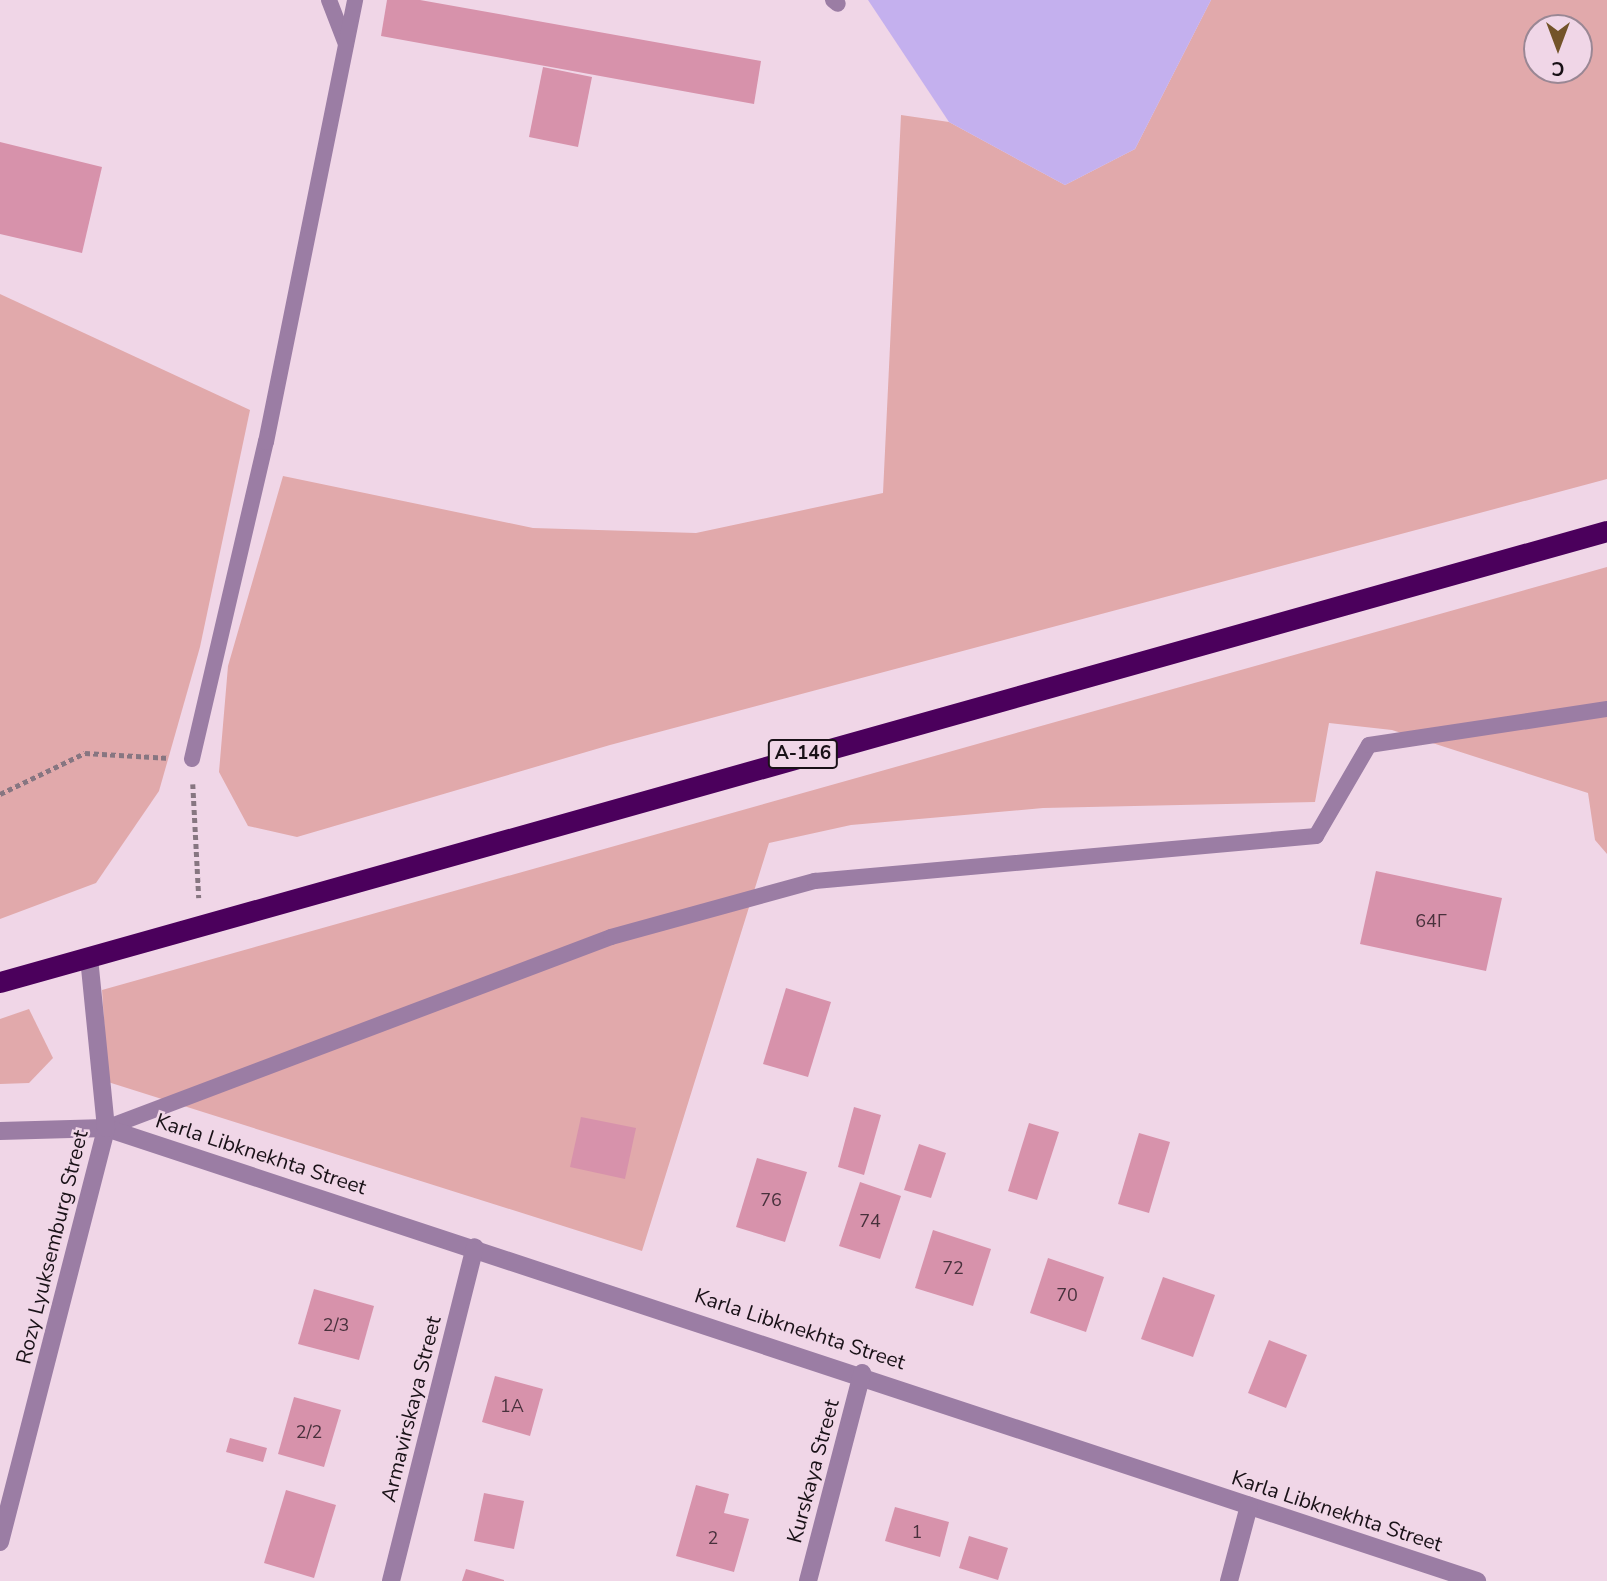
<!DOCTYPE html>
<meta charset="utf-8">
<style>
body{margin:0}
#map{position:relative;width:1607px;height:1581px;overflow:hidden;background:#f0d6e7;font-family:"Nunito Sans",sans-serif}
div>[style]{position:absolute}
.green>*{inset:0;background:#e1a9ab}
.water>*{inset:0;background:#c4b0ee}
.building>*{inset:0;background:#d792ab}
.path>*{height:4.5px;margin-top:-2.25px;transform-origin:0;background:repeating-linear-gradient(90deg,#877681 0 5px,transparent 0 8.5px)}
.lane>*{height:16px;margin:-8px;padding:0 8px;transform-origin:8px;border-radius:8px;background:#9b7da4}
.street>*{height:18px;margin:-9px;padding:0 9px;transform-origin:9px;border-radius:9px;background:#9b7da4}
.highway>*{height:21px;margin:-10.5px;padding:0 10.5px;transform-origin:10.5px;border-radius:10.5px;background:#4b005c}
span{translate:-50% -50%;white-space:nowrap;text-align:center;line-height:1.15;-webkit-text-stroke:5px #f0d6e7;paint-order:stroke}
.number-label{font-size:18px;color:#48313c}
.number-label span{-webkit-text-stroke-width:0}
.shield-label span{padding:2px 5px;background:#f0d6e7;border:2px solid;border-radius:5px;-webkit-text-stroke-width:0}
.shield-label{font-size:19px;color:#191117;font-weight:700}
.street-label{font-size:21px;color:#191117}
.north{position:absolute;left:1523px;top:14px;width:70px;height:70px;box-sizing:border-box;background:#f0d6e7;border:2px solid #9a8794;border-radius:50%;rotate:180deg;font-size:19px;font-weight:700;line-height:28px;text-align:center;color:#191117}
.north::after{content:'';display:block;margin:auto;width:24px;height:32px;background:#735329;clip-path:polygon(50% 0,100% 100%,50% 72%,0 100%)}
</style>
<div id="map">
<div class="green">
<div style="clip-path:polygon(evenodd,1211px 0,1607px 0,1607px 479px,610px 745px,297px 837px,248px 826px,219px 772px,228px 666px,283px 476px,533px 528px,696px 533px,883px 493px,901px 115px,949px 122px,1065px 185px,1135px 149px,1211px 0,1537px 28px,1579px 28px,1579px 70px,1537px 70px,1537px 28px)"></div>
<div style="clip-path:polygon(0 294px,250px 410px,200px 647px,159px 791px,96px 883px,0 919px)"></div>
<div style="clip-path:polygon(1607px 567px,1607px 854px,1595px 840px,1588px 793px,1392px 730px,1329px 723px,1315px 802px,1043px 808px,851px 825px,769px 843px,642px 1251px,108px 1082px,102px 990px)"></div>
<div style="clip-path:polygon(29px 1009px,53px 1058px,29px 1083px,0 1084px,0 1019px)"></div>
</div>
<div class="water">
<div style="clip-path:polygon(868px 0,1211px 0,1135px 149px,1065px 185px,949px 122px)"></div>
</div>
<div class="building">
<div style="clip-path:polygon(387px 0,420px 0,761px 61px,754px 104px,381px 36px)"></div>
<div style="clip-path:polygon(543px 67px,592px 77px,578px 147px,529px 137px)"></div>
<div style="clip-path:polygon(0 142px,102px 167px,82px 253px,0 234px)"></div>
<div style="clip-path:polygon(1376px 871px,1502px 898px,1486px 971px,1360px 944px)"></div>
<div style="clip-path:polygon(786px 988px,831px 1002px,808px 1077px,763px 1064px)"></div>
<div style="clip-path:polygon(854px 1107px,881px 1115px,864px 1175px,838px 1167px)"></div>
<div style="clip-path:polygon(581px 1117px,636px 1128px,625px 1179px,570px 1167px)"></div>
<div style="clip-path:polygon(1029px 1123px,1059px 1132px,1037px 1200px,1008px 1191px)"></div>
<div style="clip-path:polygon(1139px 1133px,1170px 1142px,1149px 1213px,1118px 1204px)"></div>
<div style="clip-path:polygon(919px 1144px,946px 1153px,931px 1198px,904px 1190px)"></div>
<div style="clip-path:polygon(757px 1158px,807px 1172px,785px 1242px,736px 1227px)"></div>
<div style="clip-path:polygon(860px 1182px,901px 1196px,880px 1259px,839px 1246px)"></div>
<div style="clip-path:polygon(933px 1230px,991px 1249px,973px 1306px,915px 1288px)"></div>
<div style="clip-path:polygon(1048px 1258px,1104px 1277px,1086px 1332px,1030px 1313px)"></div>
<div style="clip-path:polygon(1163px 1277px,1215px 1295px,1193px 1357px,1141px 1339px)"></div>
<div style="clip-path:polygon(314px 1289px,374px 1306px,359px 1360px,298px 1344px)"></div>
<div style="clip-path:polygon(1269px 1340px,1307px 1355px,1286px 1408px,1248px 1393px)"></div>
<div style="clip-path:polygon(495px 1376px,543px 1389px,530px 1436px,482px 1422px)"></div>
<div style="clip-path:polygon(294px 1397px,341px 1410px,324px 1467px,278px 1454px)"></div>
<div style="clip-path:polygon(230px 1438px,267px 1448px,263px 1462px,226px 1452px)"></div>
<div style="clip-path:polygon(696px 1485px,729px 1494px,724px 1513px,749px 1519px,734px 1572px,676px 1556px)"></div>
<div style="clip-path:polygon(286px 1490px,336px 1505px,314px 1578px,264px 1563px)"></div>
<div style="clip-path:polygon(484px 1493px,524px 1501px,514px 1549px,474px 1541px)"></div>
<div style="clip-path:polygon(895px 1507px,949px 1522px,940px 1557px,885px 1541px)"></div>
<div style="clip-path:polygon(969px 1536px,1008px 1548px,998px 1580px,959px 1568px)"></div>
<div style="clip-path:polygon(466px 1569px,504px 1580px,504px 1581px,462px 1581px)"></div>
</div>
<div class="path">
<div style="left:193px;top:784px;width:114px;rotate:87deg"></div>
<div style="left:0;top:794px;width:94px;rotate:-25.8deg"></div>
<div style="left:85px;top:753px;width:85px;rotate:3.4deg"></div>
</div>
<div class="lane">
<div style="left:329px;top:0;width:47px;rotate:68.9deg"></div>
<div style="left:833px;top:0;width:6px;rotate:39deg"></div>
<div style="left:192px;top:759px;width:326px;rotate:-76.9deg"></div>
<div style="left:266px;top:442px;width:451px;rotate:-78.6deg"></div>
<div style="left:106px;top:1128px;width:540px;rotate:-20.72deg"></div>
<div style="left:611px;top:937px;width:212px;rotate:-15.4deg"></div>
<div style="left:815px;top:881px;width:503px;rotate:-5.13deg"></div>
<div style="left:1316px;top:836px;width:105px;rotate:-59.8deg"></div>
<div style="left:1369px;top:745px;width:241px;rotate:-8.6deg"></div>
</div>
<div class="street">
<div style="left:0;top:1131px;width:106px;rotate:-1.6deg"></div>
<div style="left:106px;top:1128px;width:1444px;rotate:18.28deg"></div>
<div style="left:0;top:1542px;width:427px;rotate:-75.6deg"></div>
<div style="left:106px;top:1128px;width:171px;rotate:-95.7deg"></div>
<div style="left:391px;top:1581px;width:344px;rotate:-75.9deg"></div>
<div style="left:808px;top:1581px;width:215px;rotate:-75.4deg"></div>
<div style="left:1229px;top:1581px;width:78px;rotate:-75.1deg"></div>
</div>
<div class="highway">
<div style="left:0;top:982px;width:1669px;rotate:-15.68deg"></div>
</div>
<div class="number-label">
<span style="left:1431px;top:921px">64Г</span>
<span style="left:771px;top:1200px">76</span>
<span style="left:870px;top:1221px">74</span>
<span style="left:953px;top:1268px">72</span>
<span style="left:1067px;top:1295px">70</span>
<span style="left:336px;top:1325px">2/3</span>
<span style="left:512px;top:1406px">1А</span>
<span style="left:309px;top:1432px">2/2</span>
<span style="left:917px;top:1532px">1</span>
<span style="left:713px;top:1538px">2</span>
</div>
<div class="shield-label">
<span style="left:803px;top:754px">А-146</span>
</div>
<div class="street-label">
<span style="left:261px;top:1154px;rotate:18deg">Karla Libknekhta Street</span>
<span style="left:52px;top:1247px;rotate:-76deg">Rozy Lyuksemburg Street</span>
<span style="left:800px;top:1329px;rotate:18deg">Karla Libknekhta Street</span>
<span style="left:411px;top:1409px;rotate:-76deg">Armavirskaya Street</span>
<span style="left:813px;top:1471px;rotate:-75deg">Kurskaya Street</span>
<span style="left:1337px;top:1511px;rotate:18deg">Karla Libknekhta Street</span>
</div>
<div class="north">С</div>
</div>
